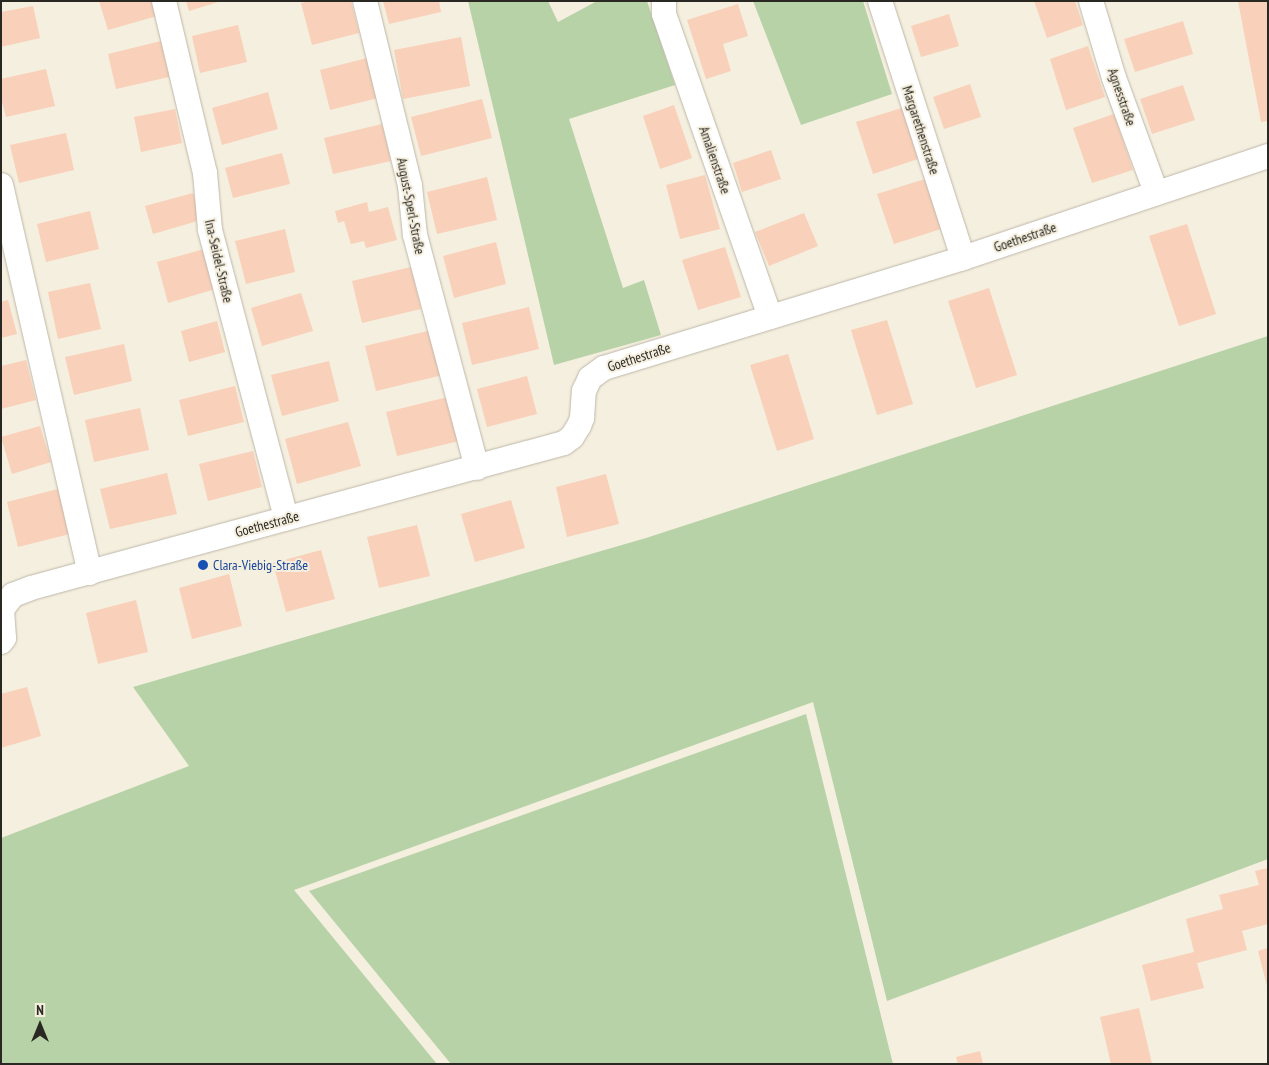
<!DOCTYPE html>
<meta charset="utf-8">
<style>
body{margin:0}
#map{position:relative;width:1269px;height:1065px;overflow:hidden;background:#f5efdf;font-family:"PT Sans Narrow",sans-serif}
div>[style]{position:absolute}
.green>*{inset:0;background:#b8d2a8}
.building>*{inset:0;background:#f9d0b9}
.roads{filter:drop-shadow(0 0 1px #bdb7a9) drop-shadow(0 0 1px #bdb7a9)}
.street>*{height:24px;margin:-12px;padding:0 12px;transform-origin:12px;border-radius:12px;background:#fff}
.dots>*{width:14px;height:14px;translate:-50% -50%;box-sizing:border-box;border:2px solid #f5efdf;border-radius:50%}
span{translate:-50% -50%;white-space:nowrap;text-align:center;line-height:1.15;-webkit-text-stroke:4px #f5efdf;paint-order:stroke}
.street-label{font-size:14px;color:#2a2822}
.transit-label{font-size:14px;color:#164399}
.left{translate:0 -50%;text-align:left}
.frame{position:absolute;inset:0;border:2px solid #2a2822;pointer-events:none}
.north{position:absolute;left:15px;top:1000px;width:50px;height:50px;-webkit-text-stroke:4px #f5efdf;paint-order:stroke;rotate:0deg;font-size:14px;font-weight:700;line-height:20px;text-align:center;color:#2a2822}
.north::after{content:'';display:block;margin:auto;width:18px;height:22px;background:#2a2822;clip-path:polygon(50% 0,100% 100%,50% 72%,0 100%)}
</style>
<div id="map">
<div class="green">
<div style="clip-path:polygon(468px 1px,548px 1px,558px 22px,597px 1px,647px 1px,675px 85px,569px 119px,623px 288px,644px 280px,661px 335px,554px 365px)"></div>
<div style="clip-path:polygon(753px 1px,863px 1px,892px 94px,801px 125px)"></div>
<div style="clip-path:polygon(1268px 336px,1268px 859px,887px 1001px,813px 702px,294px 890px,437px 1064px,1px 1064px,1px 838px,189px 766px,133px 687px,646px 538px)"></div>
<div style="clip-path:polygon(806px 714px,893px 1064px,451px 1064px,309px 891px)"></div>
</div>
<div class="building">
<div style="clip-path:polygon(99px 1px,153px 1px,157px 16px,108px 30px)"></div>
<div style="clip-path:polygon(186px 1px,218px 1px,218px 2px,189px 11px)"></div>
<div style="clip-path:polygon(308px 1px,351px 1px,359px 33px,312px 45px,301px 3px)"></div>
<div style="clip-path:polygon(383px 1px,439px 1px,441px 12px,389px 24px)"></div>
<div style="clip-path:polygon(1034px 1px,1075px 1px,1083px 25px,1047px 38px)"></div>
<div style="clip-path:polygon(1238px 1px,1268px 1px,1268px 121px,1261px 122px)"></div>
<div style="clip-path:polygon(738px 4px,748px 36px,723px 44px,731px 71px,706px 79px,687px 20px)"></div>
<div style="clip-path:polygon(33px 6px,40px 38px,1px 47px,1px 12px)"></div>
<div style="clip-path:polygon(949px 14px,959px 46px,921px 57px,911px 26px)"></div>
<div style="clip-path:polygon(1183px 21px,1193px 54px,1135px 72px,1124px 39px)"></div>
<div style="clip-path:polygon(238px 25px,247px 62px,200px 73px,192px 36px)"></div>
<div style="clip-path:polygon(461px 37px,470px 86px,403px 99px,394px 50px)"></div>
<div style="clip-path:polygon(161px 41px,169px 77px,116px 89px,108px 54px)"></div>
<div style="clip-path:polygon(1088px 46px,1105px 97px,1066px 110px,1050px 59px)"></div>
<div style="clip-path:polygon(367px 58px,378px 98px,330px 110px,320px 70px)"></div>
<div style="clip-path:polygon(46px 69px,55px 106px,6px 117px,1px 98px,1px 79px)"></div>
<div style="clip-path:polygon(970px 84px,981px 117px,944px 129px,933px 97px)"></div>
<div style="clip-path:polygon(1183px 85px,1195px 120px,1152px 134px,1140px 99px)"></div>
<div style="clip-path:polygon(268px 92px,278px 129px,222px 145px,212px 108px)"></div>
<div style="clip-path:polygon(482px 99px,492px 138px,421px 156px,411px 117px)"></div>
<div style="clip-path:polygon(674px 105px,692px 158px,660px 169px,643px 116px)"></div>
<div style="clip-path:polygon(902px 108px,918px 159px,873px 174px,856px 122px)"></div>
<div style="clip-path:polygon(175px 109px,182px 143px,141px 152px,134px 117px)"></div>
<div style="clip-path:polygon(1114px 114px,1133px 170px,1092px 183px,1073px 128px)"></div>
<div style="clip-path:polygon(382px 124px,391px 161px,333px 174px,324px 138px)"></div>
<div style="clip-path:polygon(66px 133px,74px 170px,19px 183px,10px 145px)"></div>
<div style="clip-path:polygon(771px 150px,781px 179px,742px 192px,733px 163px)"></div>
<div style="clip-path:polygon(282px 153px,290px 184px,233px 198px,225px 168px)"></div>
<div style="clip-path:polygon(705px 175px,720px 229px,680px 239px,666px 185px)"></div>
<div style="clip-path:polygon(487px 177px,497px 220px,437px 234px,427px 192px)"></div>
<div style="clip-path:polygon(925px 179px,941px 229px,894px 244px,877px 194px)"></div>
<div style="clip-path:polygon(193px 193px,201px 220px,153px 234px,145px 206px)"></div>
<div style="clip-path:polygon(367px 202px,369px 212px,388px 207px,397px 240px,366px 248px,364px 241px,351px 244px,344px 221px,338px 223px,335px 211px)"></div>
<div style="clip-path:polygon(90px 211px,99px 249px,46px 262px,37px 224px)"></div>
<div style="clip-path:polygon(804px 213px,818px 246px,769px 266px,755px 232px)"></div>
<div style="clip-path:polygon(1187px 224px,1216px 314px,1179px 326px,1149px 236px)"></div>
<div style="clip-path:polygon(285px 229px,295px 272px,246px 284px,235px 241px)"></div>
<div style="clip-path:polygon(496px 242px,506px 284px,454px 298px,443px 256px)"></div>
<div style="clip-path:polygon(725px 247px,741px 297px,698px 310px,682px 260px)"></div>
<div style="clip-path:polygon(208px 248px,219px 288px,168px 303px,157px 262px)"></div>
<div style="clip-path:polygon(411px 267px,421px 309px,362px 323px,352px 281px)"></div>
<div style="clip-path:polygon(90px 283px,101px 329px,58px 339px,48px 292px)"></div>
<div style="clip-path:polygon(989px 288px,1017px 375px,976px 388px,948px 301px)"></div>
<div style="clip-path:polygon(301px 293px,313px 331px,262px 346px,251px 308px)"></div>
<div style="clip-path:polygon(8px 300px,17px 334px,1px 338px,1px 302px)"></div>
<div style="clip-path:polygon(529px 307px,539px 349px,472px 365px,462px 323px)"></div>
<div style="clip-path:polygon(887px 320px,913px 404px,877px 415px,851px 330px)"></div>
<div style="clip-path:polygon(217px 321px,225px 352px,189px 362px,181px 331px)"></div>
<div style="clip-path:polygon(432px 330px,443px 375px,376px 391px,365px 346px)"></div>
<div style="clip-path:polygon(124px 344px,132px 381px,74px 395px,65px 357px)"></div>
<div style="clip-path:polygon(788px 354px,814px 439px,777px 451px,750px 365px)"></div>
<div style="clip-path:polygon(26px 360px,36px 400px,1px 409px,1px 366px)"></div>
<div style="clip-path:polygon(329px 361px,339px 401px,282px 416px,271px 375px)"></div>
<div style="clip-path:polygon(527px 376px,537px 414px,487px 427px,477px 389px)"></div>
<div style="clip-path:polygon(235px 386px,244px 422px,188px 436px,179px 400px)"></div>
<div style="clip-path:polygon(448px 397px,459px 441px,397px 456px,386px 412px)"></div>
<div style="clip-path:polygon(140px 408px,149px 450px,94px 462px,85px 420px)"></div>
<div style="clip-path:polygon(348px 422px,361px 466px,297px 484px,285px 439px)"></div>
<div style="clip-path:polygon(40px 426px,51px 462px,12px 474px,1px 437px)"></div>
<div style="clip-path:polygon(253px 451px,262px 487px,208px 501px,199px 464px)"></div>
<div style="clip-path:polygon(167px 473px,177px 514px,110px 529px,100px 489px)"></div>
<div style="clip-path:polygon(606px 474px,619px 524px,567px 537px,556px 487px)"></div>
<div style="clip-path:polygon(58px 489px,70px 534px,18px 547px,7px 502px)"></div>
<div style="clip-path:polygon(511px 500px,525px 548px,475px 562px,461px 514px)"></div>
<div style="clip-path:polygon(417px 525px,430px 576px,379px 588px,367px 537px)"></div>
<div style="clip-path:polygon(321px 550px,335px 599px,286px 612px,273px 563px)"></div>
<div style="clip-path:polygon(229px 574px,242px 626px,192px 639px,179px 588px)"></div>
<div style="clip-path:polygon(136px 600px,148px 652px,98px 664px,86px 613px)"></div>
<div style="clip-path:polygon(27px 687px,41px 736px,1px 748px,1px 694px)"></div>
<div style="clip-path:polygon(1268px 868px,1268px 924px,1242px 931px,1247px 950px,1197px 963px,1204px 988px,1151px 1001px,1142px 965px,1194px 952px,1186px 919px,1223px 909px,1219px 895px,1259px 885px,1255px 871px)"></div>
<div style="clip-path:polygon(1268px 948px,1268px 986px,1267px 986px,1258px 951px)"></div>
<div style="clip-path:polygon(1139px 1008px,1152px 1064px,1111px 1064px,1100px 1017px)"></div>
<div style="clip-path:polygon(980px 1051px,983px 1064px,958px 1064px,956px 1057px)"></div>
</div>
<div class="roads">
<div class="street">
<div style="left:164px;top:1px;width:177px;rotate:76.6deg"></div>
<div style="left:205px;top:173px;width:57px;rotate:85deg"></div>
<div style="left:210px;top:230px;width:298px;rotate:75.2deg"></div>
<div style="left:365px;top:1px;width:190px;rotate:76.3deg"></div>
<div style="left:410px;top:186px;width:49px;rotate:84.2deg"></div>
<div style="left:415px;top:235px;width:241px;rotate:75.1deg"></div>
<div style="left:664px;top:1px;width:13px;rotate:90deg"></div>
<div style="left:664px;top:14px;width:321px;rotate:70.7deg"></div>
<div style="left:880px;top:1px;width:270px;rotate:72.1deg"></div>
<div style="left:1091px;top:1px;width:80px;rotate:73.4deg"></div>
<div style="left:1114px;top:78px;width:121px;rotate:69.8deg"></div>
<div style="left:1px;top:185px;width:398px;rotate:77.1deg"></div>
<div style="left:1px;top:642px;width:5px;rotate:-53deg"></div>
<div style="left:4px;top:638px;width:29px;rotate:-94deg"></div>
<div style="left:2px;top:609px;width:18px;rotate:-52deg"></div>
<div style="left:13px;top:595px;width:19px;rotate:-21deg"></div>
<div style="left:31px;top:588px;width:552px;rotate:-15.22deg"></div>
<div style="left:564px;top:443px;width:10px;rotate:-37deg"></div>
<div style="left:572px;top:437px;width:13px;rotate:-58deg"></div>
<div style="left:579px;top:426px;width:9px;rotate:-69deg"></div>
<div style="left:582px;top:418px;width:27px;rotate:-86deg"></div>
<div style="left:584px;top:391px;width:14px;rotate:-65deg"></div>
<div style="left:590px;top:378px;width:17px;rotate:-36deg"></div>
<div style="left:604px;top:368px;width:375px;rotate:-17deg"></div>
<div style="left:963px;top:258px;width:322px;rotate:-18.5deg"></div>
</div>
</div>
<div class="dots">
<div style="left:203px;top:565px;background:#1a4fb4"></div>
</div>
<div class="street-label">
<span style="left:1122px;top:97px;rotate:71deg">Agnesstraße</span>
<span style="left:921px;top:130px;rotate:72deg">Margarethenstraße</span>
<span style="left:715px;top:160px;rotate:71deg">Amalienstraße</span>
<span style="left:411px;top:206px;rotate:79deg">August-Sperl-Straße</span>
<span style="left:1025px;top:237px;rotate:-19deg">Goethestraße</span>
<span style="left:219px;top:261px;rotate:77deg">Ina-Seidel-Straße</span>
<span style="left:639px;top:357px;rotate:-18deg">Goethestraße</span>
<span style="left:267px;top:524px;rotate:-15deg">Goethestraße</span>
</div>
<div class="transit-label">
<span class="left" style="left:213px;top:565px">Clara-Viebig-Straße</span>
</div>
<div class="frame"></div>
<div class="north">N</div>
</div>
